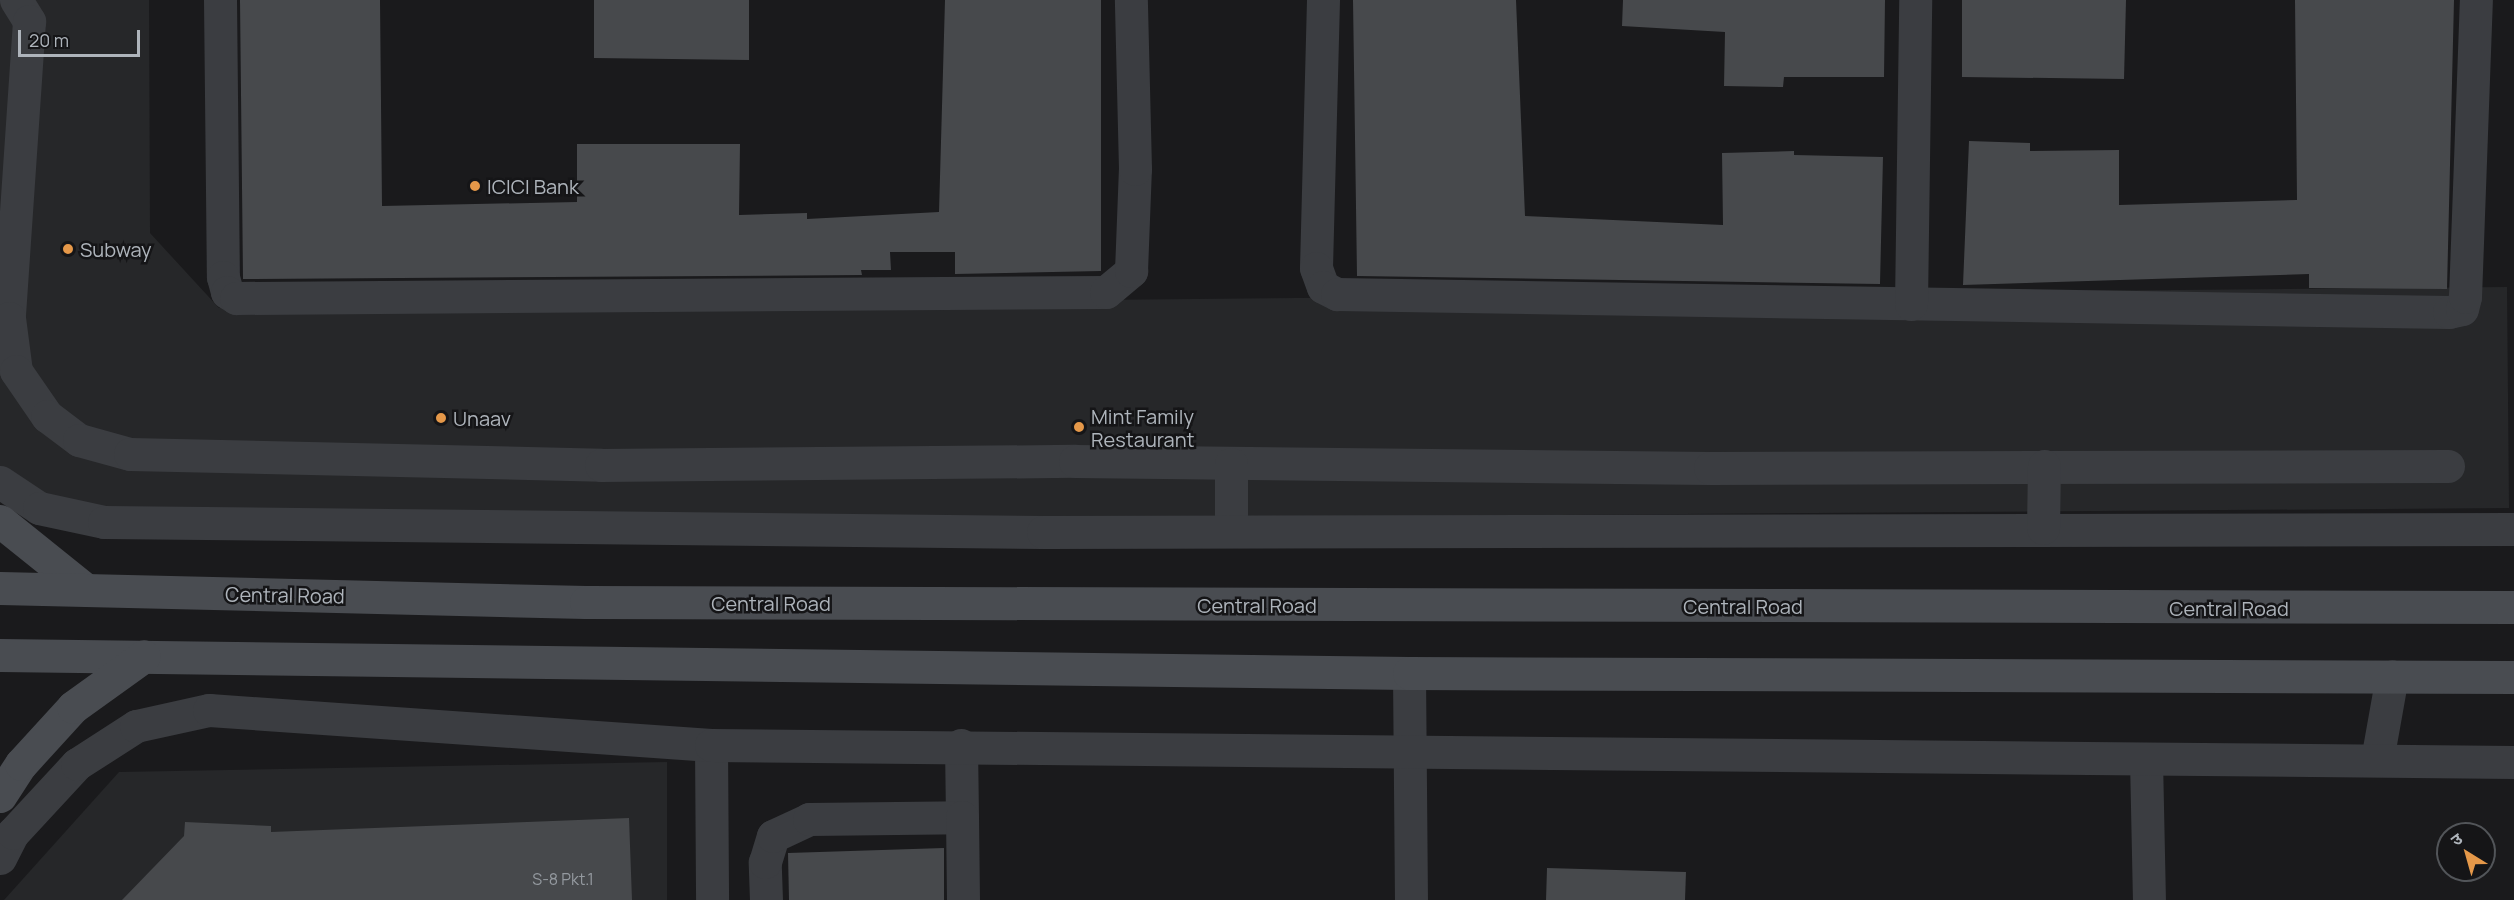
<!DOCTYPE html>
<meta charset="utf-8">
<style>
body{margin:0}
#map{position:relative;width:2514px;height:900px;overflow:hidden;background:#1a1a1c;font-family:Manrope,"Noto Sans Devanagari",sans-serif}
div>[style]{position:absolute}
.built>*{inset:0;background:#262729}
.building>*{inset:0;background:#47494c}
.minor>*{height:33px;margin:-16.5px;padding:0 16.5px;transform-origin:16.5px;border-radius:16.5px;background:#3b3d41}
.secondary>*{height:33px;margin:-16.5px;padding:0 16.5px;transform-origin:16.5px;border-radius:16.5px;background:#494c51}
.dots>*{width:16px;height:16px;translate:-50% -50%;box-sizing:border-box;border:3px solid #151517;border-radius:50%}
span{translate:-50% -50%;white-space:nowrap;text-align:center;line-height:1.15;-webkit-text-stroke:5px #151517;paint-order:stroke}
.number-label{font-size:16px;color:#94999f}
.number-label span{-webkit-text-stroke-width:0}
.poi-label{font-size:20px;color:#aeb4bb}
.left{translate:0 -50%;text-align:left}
.street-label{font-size:20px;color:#aeb4bb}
.north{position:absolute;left:2436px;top:822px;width:60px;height:60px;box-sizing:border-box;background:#151517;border:2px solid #525559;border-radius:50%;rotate:323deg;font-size:16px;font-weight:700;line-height:24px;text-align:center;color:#aeb4bb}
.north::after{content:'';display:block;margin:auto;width:21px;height:27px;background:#e59849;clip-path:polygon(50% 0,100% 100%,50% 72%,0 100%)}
.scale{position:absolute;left:18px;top:30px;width:122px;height:27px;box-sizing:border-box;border:3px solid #aeb4bb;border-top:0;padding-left:8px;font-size:18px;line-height:21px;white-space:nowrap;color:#aeb4bb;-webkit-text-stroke:4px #151517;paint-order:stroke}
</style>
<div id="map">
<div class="built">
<div style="clip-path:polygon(0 0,149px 0,150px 233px,219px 308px,2507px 287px,2509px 508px,47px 526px,0 474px)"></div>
<div style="clip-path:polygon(667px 762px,667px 900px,4px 900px,119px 772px)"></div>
</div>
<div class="building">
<div style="clip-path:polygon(240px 0,380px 0,382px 206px,577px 202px,577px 144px,740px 144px,739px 215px,807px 213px,807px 219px,939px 212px,945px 0,1101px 0,1101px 271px,955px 274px,955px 252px,890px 252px,891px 270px,861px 270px,862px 275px,243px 279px)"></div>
<div style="clip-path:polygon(594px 0,749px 0,749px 60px,594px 58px)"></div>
<div style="clip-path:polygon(1353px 0,1516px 0,1525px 216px,1723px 225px,1722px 153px,1794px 151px,1794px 155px,1883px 157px,1880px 284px,1357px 276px)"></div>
<div style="clip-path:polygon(1623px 0,1885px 0,1884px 77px,1784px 77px,1783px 87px,1724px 86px,1725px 32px,1622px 26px)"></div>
<div style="clip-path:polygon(1962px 0,2126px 0,2124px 79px,1962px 77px)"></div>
<div style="clip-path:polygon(2295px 0,2454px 0,2447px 289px,2309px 288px,2309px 274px,1963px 285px,1969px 141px,2030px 143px,2030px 151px,2119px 150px,2119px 205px,2297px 200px)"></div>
<div style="clip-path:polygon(629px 818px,632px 900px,122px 900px,184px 836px,185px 822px,271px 826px,271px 832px)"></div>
<div style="clip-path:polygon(944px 848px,944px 900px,789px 900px,788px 853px)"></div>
<div style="clip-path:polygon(1547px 868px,1686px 872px,1685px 900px,1546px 900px)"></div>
</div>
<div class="minor">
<div style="left:16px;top:0;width:25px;rotate:58deg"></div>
<div style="left:29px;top:21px;width:298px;rotate:93.9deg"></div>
<div style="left:9px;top:318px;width:53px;rotate:82.5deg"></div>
<div style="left:16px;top:371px;width:55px;rotate:55.4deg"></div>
<div style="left:47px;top:416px;width:40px;rotate:37deg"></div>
<div style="left:79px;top:440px;width:53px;rotate:15.4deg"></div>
<div style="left:130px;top:454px;width:471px;rotate:1.3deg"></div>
<div style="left:601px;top:465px;width:474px;rotate:-0.5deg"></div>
<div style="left:1075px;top:461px;width:635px;rotate:0.63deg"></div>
<div style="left:1710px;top:468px;width:738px;rotate:-0.16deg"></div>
<div style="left:220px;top:0;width:277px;rotate:89.4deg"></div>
<div style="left:223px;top:277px;width:16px;rotate:75deg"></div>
<div style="left:227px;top:292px;width:11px;rotate:34deg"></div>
<div style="left:236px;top:298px;width:870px;rotate:-0.4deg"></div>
<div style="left:1106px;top:292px;width:33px;rotate:-40deg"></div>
<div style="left:1131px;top:271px;width:102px;rotate:-87.8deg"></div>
<div style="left:1135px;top:169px;width:169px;rotate:-91.4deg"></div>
<div style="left:1323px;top:0;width:268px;rotate:91.5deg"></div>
<div style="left:1316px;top:268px;width:20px;rotate:70deg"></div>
<div style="left:1323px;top:287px;width:16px;rotate:27deg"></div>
<div style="left:1337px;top:294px;width:1112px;rotate:0.93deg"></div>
<div style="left:2449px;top:312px;width:13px;rotate:-13deg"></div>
<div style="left:2462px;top:309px;width:12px;rotate:-76deg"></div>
<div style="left:2465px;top:297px;width:297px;rotate:-87.9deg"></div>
<div style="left:1911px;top:304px;width:304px;rotate:-89.2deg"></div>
<div style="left:1231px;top:464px;width:67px;rotate:90deg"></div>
<div style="left:0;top:482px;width:47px;rotate:33.7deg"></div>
<div style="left:39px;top:508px;width:66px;rotate:12.2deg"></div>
<div style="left:104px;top:522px;width:939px;rotate:0.61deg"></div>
<div style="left:1043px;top:532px;width:1471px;rotate:-0.12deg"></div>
<div style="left:2043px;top:528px;width:62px;rotate:-89.1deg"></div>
<div style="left:1409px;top:673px;width:227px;rotate:89.5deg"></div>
<div style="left:711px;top:745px;width:155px;rotate:89.6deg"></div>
<div style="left:961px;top:745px;width:72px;rotate:89.2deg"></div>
<div style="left:2146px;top:759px;width:141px;rotate:88.8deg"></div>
<div style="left:2377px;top:760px;width:85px;rotate:-79.9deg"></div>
<div style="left:0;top:858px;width:28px;rotate:-63deg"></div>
<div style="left:13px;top:833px;width:94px;rotate:-47.2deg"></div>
<div style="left:77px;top:764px;width:70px;rotate:-32.8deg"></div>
<div style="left:136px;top:726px;width:75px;rotate:-12.4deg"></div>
<div style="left:209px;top:710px;width:503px;rotate:3.99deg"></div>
<div style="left:711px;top:745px;width:1803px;rotate:0.54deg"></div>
<div style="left:766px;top:900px;width:38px;rotate:-92deg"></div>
<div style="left:765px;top:862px;width:27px;rotate:-73deg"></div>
<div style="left:773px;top:836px;width:40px;rotate:-25deg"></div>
<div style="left:809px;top:819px;width:153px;rotate:-0.7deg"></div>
<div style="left:962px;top:817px;width:83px;rotate:89.3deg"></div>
</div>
<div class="secondary">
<div style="left:0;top:521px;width:110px;rotate:38.7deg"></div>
<div style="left:0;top:588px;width:586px;rotate:1.37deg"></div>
<div style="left:586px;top:602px;width:1928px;rotate:0.15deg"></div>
<div style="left:0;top:655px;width:1409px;rotate:0.73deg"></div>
<div style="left:1409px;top:673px;width:1105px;rotate:0.21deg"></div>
<div style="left:0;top:796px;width:38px;rotate:-57deg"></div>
<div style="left:21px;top:764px;width:77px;rotate:-47.6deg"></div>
<div style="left:73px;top:707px;width:87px;rotate:-35.7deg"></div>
</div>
<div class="dots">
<div style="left:475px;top:186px;background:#e59849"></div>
<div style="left:68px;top:249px;background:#e59849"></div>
<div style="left:441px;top:418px;background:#e59849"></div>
<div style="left:1079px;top:427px;background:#e59849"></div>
</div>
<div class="number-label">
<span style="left:563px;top:879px">S-8 Pkt.1</span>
</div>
<div class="poi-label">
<span class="left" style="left:487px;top:186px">ICICI Bank</span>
<span class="left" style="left:80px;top:249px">Subway</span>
<span class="left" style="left:1091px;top:428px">Mint Family<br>Restaurant</span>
<span class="left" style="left:453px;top:418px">Unaav</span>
</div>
<div class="street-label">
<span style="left:285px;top:595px;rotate:1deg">Central Road</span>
<span style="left:771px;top:603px">Central Road</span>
<span style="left:1257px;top:605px">Central Road</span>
<span style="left:1743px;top:606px">Central Road</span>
<span style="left:2229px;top:608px">Central Road</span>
</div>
<div class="north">उ</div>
<div class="scale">20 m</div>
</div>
